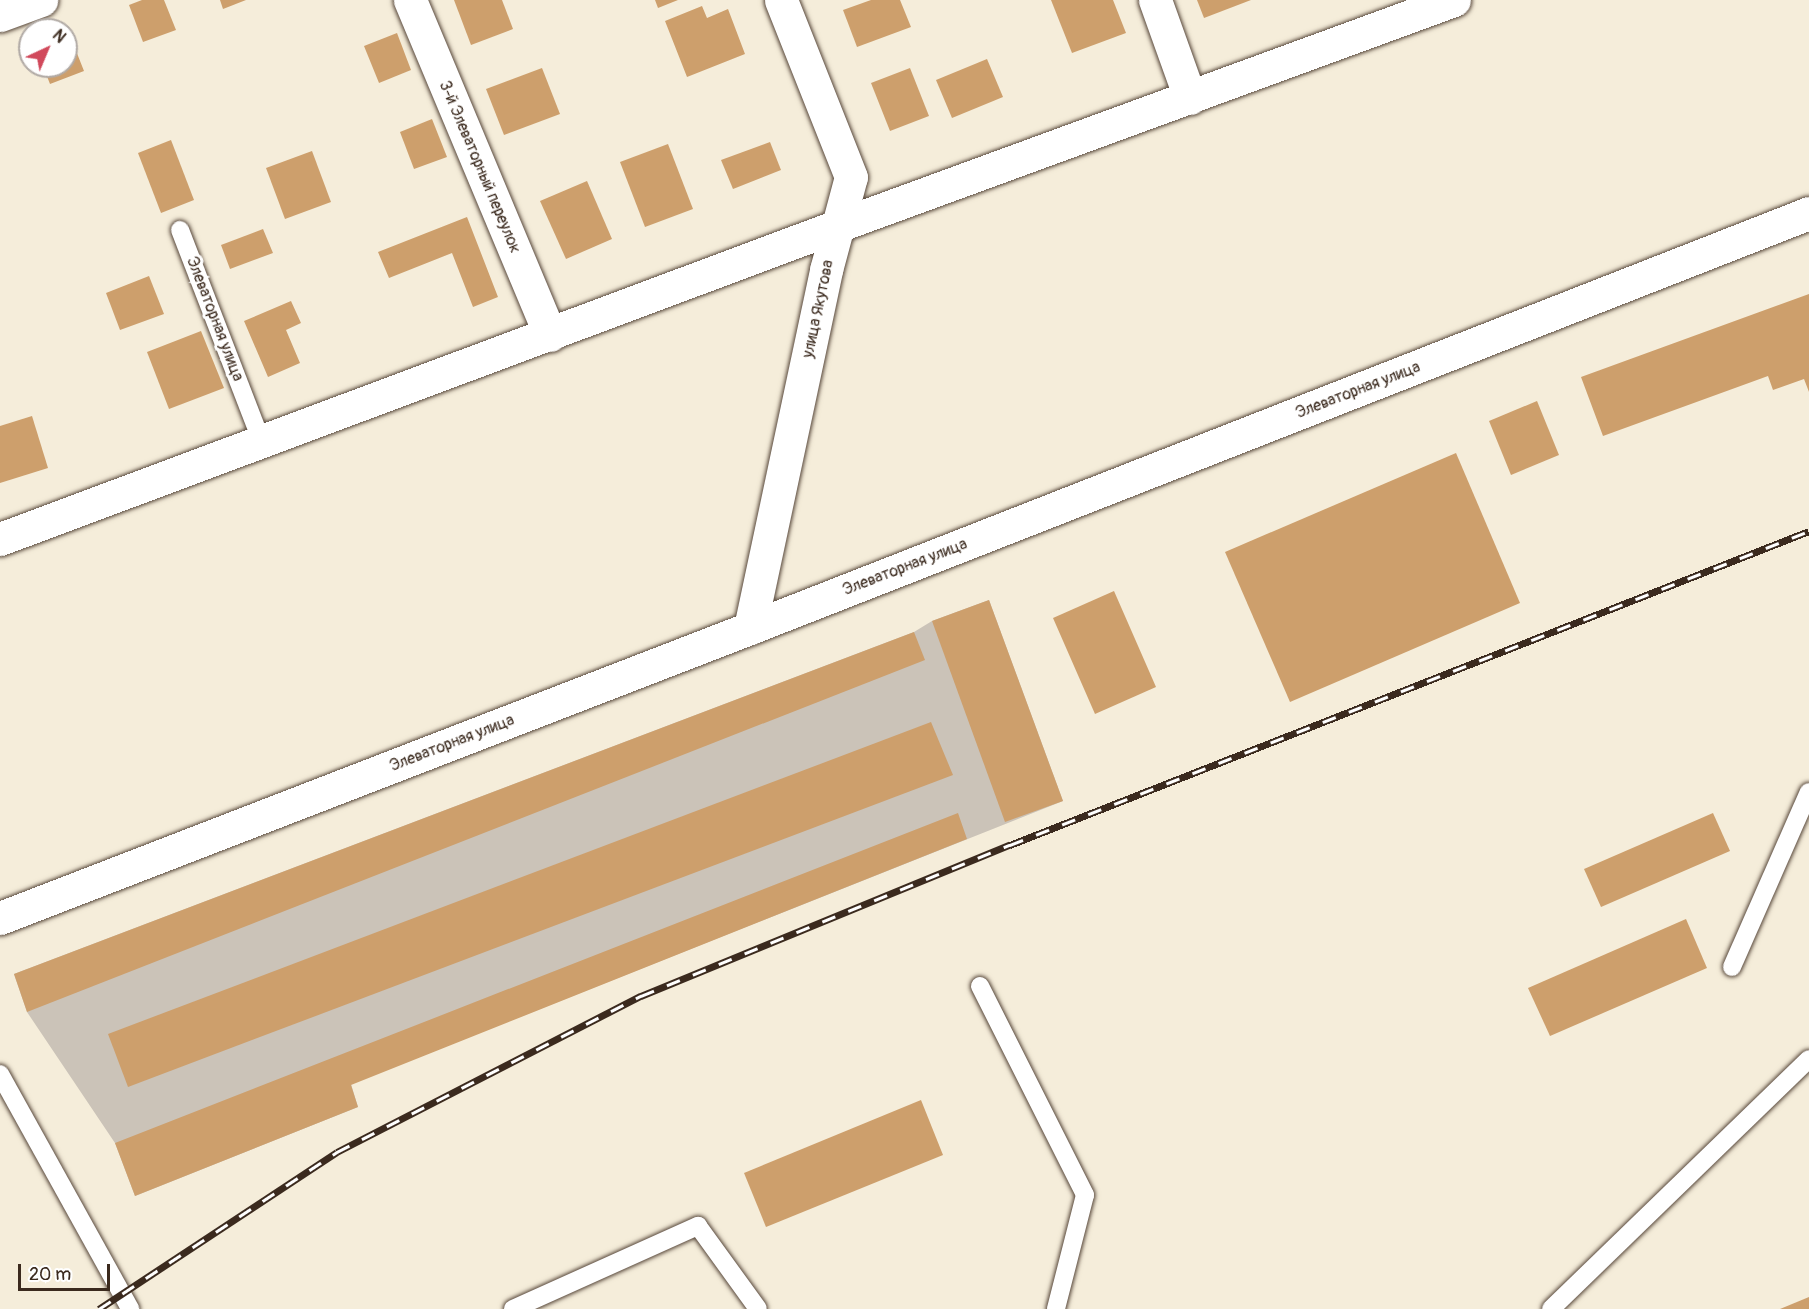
<!DOCTYPE html>
<meta charset="utf-8">
<style>
body{margin:0}
#map{position:relative;width:1809px;height:1309px;overflow:hidden;background:#f5edda;font-family:Pangolin,sans-serif}
div>[style]{position:absolute}
.industrial>*{inset:0;background:#cbc3b8}
.building>*{inset:0;background:#cd9f6c}
.roads{filter:drop-shadow(0 0 2px #57473a) drop-shadow(0 0 2px #57473a)}
.service>*{height:18px;margin:-9px;padding:0 9px;transform-origin:9px;border-radius:9px;background:#fff}
.minor>*{height:33px;margin:-16.5px;padding:0 16.5px;transform-origin:16.5px;border-radius:16.5px;background:#fff}
.primary>*{height:33px;margin:-16.5px;padding:0 16.5px;transform-origin:16.5px;border-radius:16.5px;background:#fff}
.rail>*{height:7px;margin-top:-3.5px;transform-origin:0;background:repeating-linear-gradient(90deg,#fff 0 14px,#3b2a1e 0 28px);box-sizing:border-box;border-block:2px solid #3b2a1e}
span{translate:-50% -50%;white-space:nowrap;text-align:center;line-height:1.15;-webkit-text-stroke:6px #fff;paint-order:stroke}
.street-label{font-size:16px;color:#3b2a1e}
.north{position:absolute;left:18px;top:18px;width:60px;height:60px;box-sizing:border-box;background:#fff;border:2px solid #b1aaa5;border-radius:50%;rotate:44deg;font-size:16px;font-weight:700;line-height:24px;text-align:center;color:#3b2a1e}
.north::after{content:'';display:block;margin:auto;width:21px;height:27px;background:#d1495b;clip-path:polygon(50% 0,100% 100%,50% 72%,0 100%)}
.scale{position:absolute;left:18px;top:1264px;width:92px;height:27px;box-sizing:border-box;border:3px solid #3b2a1e;border-top:0;padding-left:8px;font-size:18px;line-height:21px;white-space:nowrap;color:#3b2a1e;-webkit-text-stroke:4px #fff;paint-order:stroke}
</style>
<div id="map">
<div class="industrial">
<div style="clip-path:polygon(989px 600px,1063px 801px,351px 1084px,358px 1107px,135px 1196px,115px 1143px,27px 1012px,14px 974px,914px 632px,932px 621px)"></div>
</div>
<div class="building">
<div style="clip-path:polygon(142px 0,164px 0,176px 30px,143px 42px,129px 5px)"></div>
<div style="clip-path:polygon(220px 0,246px 0,223px 9px)"></div>
<div style="clip-path:polygon(454px 0,502px 0,513px 29px,471px 45px)"></div>
<div style="clip-path:polygon(655px 0,678px 0,658px 8px)"></div>
<div style="clip-path:polygon(871px 0,900px 0,911px 27px,857px 47px,843px 10px)"></div>
<div style="clip-path:polygon(1051px 0,1113px 0,1126px 33px,1072px 53px)"></div>
<div style="clip-path:polygon(1197px 0,1251px 0,1204px 18px)"></div>
<div style="clip-path:polygon(702px 6px,707px 18px,728px 9px,745px 54px,687px 77px,665px 21px)"></div>
<div style="clip-path:polygon(69px 33px,84px 71px,50px 84px,43px 66px,66px 66px,66px 34px)"></div>
<div style="clip-path:polygon(397px 33px,411px 70px,379px 83px,364px 46px)"></div>
<div style="clip-path:polygon(987px 59px,1003px 97px,952px 118px,936px 80px)"></div>
<div style="clip-path:polygon(542px 68px,560px 114px,504px 135px,486px 89px)"></div>
<div style="clip-path:polygon(910px 68px,929px 116px,890px 131px,871px 83px)"></div>
<div style="clip-path:polygon(432px 119px,447px 157px,414px 169px,400px 132px)"></div>
<div style="clip-path:polygon(171px 140px,194px 200px,161px 213px,138px 153px)"></div>
<div style="clip-path:polygon(770px 142px,781px 170px,733px 189px,721px 160px)"></div>
<div style="clip-path:polygon(668px 144px,693px 209px,645px 227px,620px 162px)"></div>
<div style="clip-path:polygon(312px 151px,331px 202px,285px 219px,266px 168px)"></div>
<div style="clip-path:polygon(587px 181px,612px 239px,566px 259px,540px 201px)"></div>
<div style="clip-path:polygon(467px 217px,498px 297px,473px 307px,452px 253px,389px 278px,378px 252px)"></div>
<div style="clip-path:polygon(263px 229px,273px 253px,230px 269px,221px 245px)"></div>
<div style="clip-path:polygon(149px 276px,164px 314px,120px 330px,106px 293px)"></div>
<div style="clip-path:polygon(1809px 294px,1809px 392px,1804px 379px,1773px 390px,1768px 376px,1603px 436px,1581px 377px)"></div>
<div style="clip-path:polygon(291px 301px,301px 323px,286px 330px,300px 363px,268px 377px,244px 321px)"></div>
<div style="clip-path:polygon(201px 331px,224px 388px,169px 409px,147px 352px)"></div>
<div style="clip-path:polygon(1537px 401px,1559px 455px,1511px 475px,1489px 421px)"></div>
<div style="clip-path:polygon(32px 416px,48px 468px,0 483px,0 426px)"></div>
<div style="clip-path:polygon(1456px 453px,1520px 603px,1290px 702px,1225px 552px)"></div>
<div style="clip-path:polygon(1114px 591px,1156px 687px,1095px 714px,1053px 618px)"></div>
<div style="clip-path:polygon(989px 600px,1063px 801px,1005px 822px,932px 621px)"></div>
<div style="clip-path:polygon(914px 632px,925px 660px,27px 1012px,14px 974px)"></div>
<div style="clip-path:polygon(931px 722px,953px 775px,128px 1087px,108px 1034px)"></div>
<div style="clip-path:polygon(958px 813px,967px 839px,351px 1085px,358px 1107px,135px 1196px,115px 1143px)"></div>
<div style="clip-path:polygon(1713px 813px,1730px 851px,1601px 907px,1584px 869px)"></div>
<div style="clip-path:polygon(1686px 919px,1707px 968px,1550px 1036px,1528px 988px)"></div>
<div style="clip-path:polygon(921px 1100px,943px 1155px,766px 1227px,744px 1173px)"></div>
<div style="clip-path:polygon(1809px 1297px,1809px 1309px,1780px 1309px)"></div>
</div>
<div class="roads">
<div class="service">
<div style="left:180px;top:230px;width:227px;rotate:68.9deg"></div>
<div style="left:1732px;top:967px;width:191px;rotate:-66.3deg"></div>
<div style="left:980px;top:986px;width:234px;rotate:63.3deg"></div>
<div style="left:1085px;top:1195px;width:118px;rotate:104.3deg"></div>
<div style="left:0;top:1074px;width:269px;rotate:61deg"></div>
<div style="left:513px;top:1309px;width:203px;rotate:-24.2deg"></div>
<div style="left:698px;top:1226px;width:102px;rotate:54.1deg"></div>
<div style="left:1551px;top:1309px;width:359px;rotate:-44.1deg"></div>
</div>
<div class="minor">
<div style="left:410px;top:0;width:363px;rotate:67.3deg"></div>
<div style="left:1155px;top:0;width:104px;rotate:70.3deg"></div>
<div style="left:0;top:15px;width:44px;rotate:-20.1deg"></div>
<div style="left:0;top:539px;width:894px;rotate:-20.5deg"></div>
<div style="left:837px;top:226px;width:657px;rotate:-20.12deg"></div>
<div style="left:750px;top:628px;width:366px;rotate:-78deg"></div>
<div style="left:826px;top:270px;width:96px;rotate:-75deg"></div>
<div style="left:851px;top:177px;width:190px;rotate:-111.6deg"></div>
</div>
<div class="primary">
<div style="left:0;top:918px;width:804px;rotate:-21.14deg"></div>
<div style="left:750px;top:628px;width:1137px;rotate:-21.4deg"></div>
</div>
</div>
<div class="rail">
<div style="left:99px;top:1309px;width:285px;rotate:-33.4deg"></div>
<div style="left:337px;top:1152px;width:342px;rotate:-27.2deg"></div>
<div style="left:641px;top:996px;width:399px;rotate:-22.3deg"></div>
<div style="left:1010px;top:845px;width:858px;rotate:-21.45deg"></div>
</div>
<div class="street-label">
<span style="left:480px;top:167px;rotate:67deg">3-й Элеваторный переулок</span>
<span style="left:818px;top:309px;rotate:-78deg">улица Якутова</span>
<span style="left:215px;top:319px;rotate:69deg">Элеваторная улица</span>
<span style="left:1358px;top:390px;rotate:-21deg">Элеваторная улица</span>
<span style="left:905px;top:567px;rotate:-21deg">Элеваторная улица</span>
<span style="left:452px;top:743px;rotate:-21deg">Элеваторная улица</span>
</div>
<div class="north">N</div>
<div class="scale">20 m</div>
</div>
